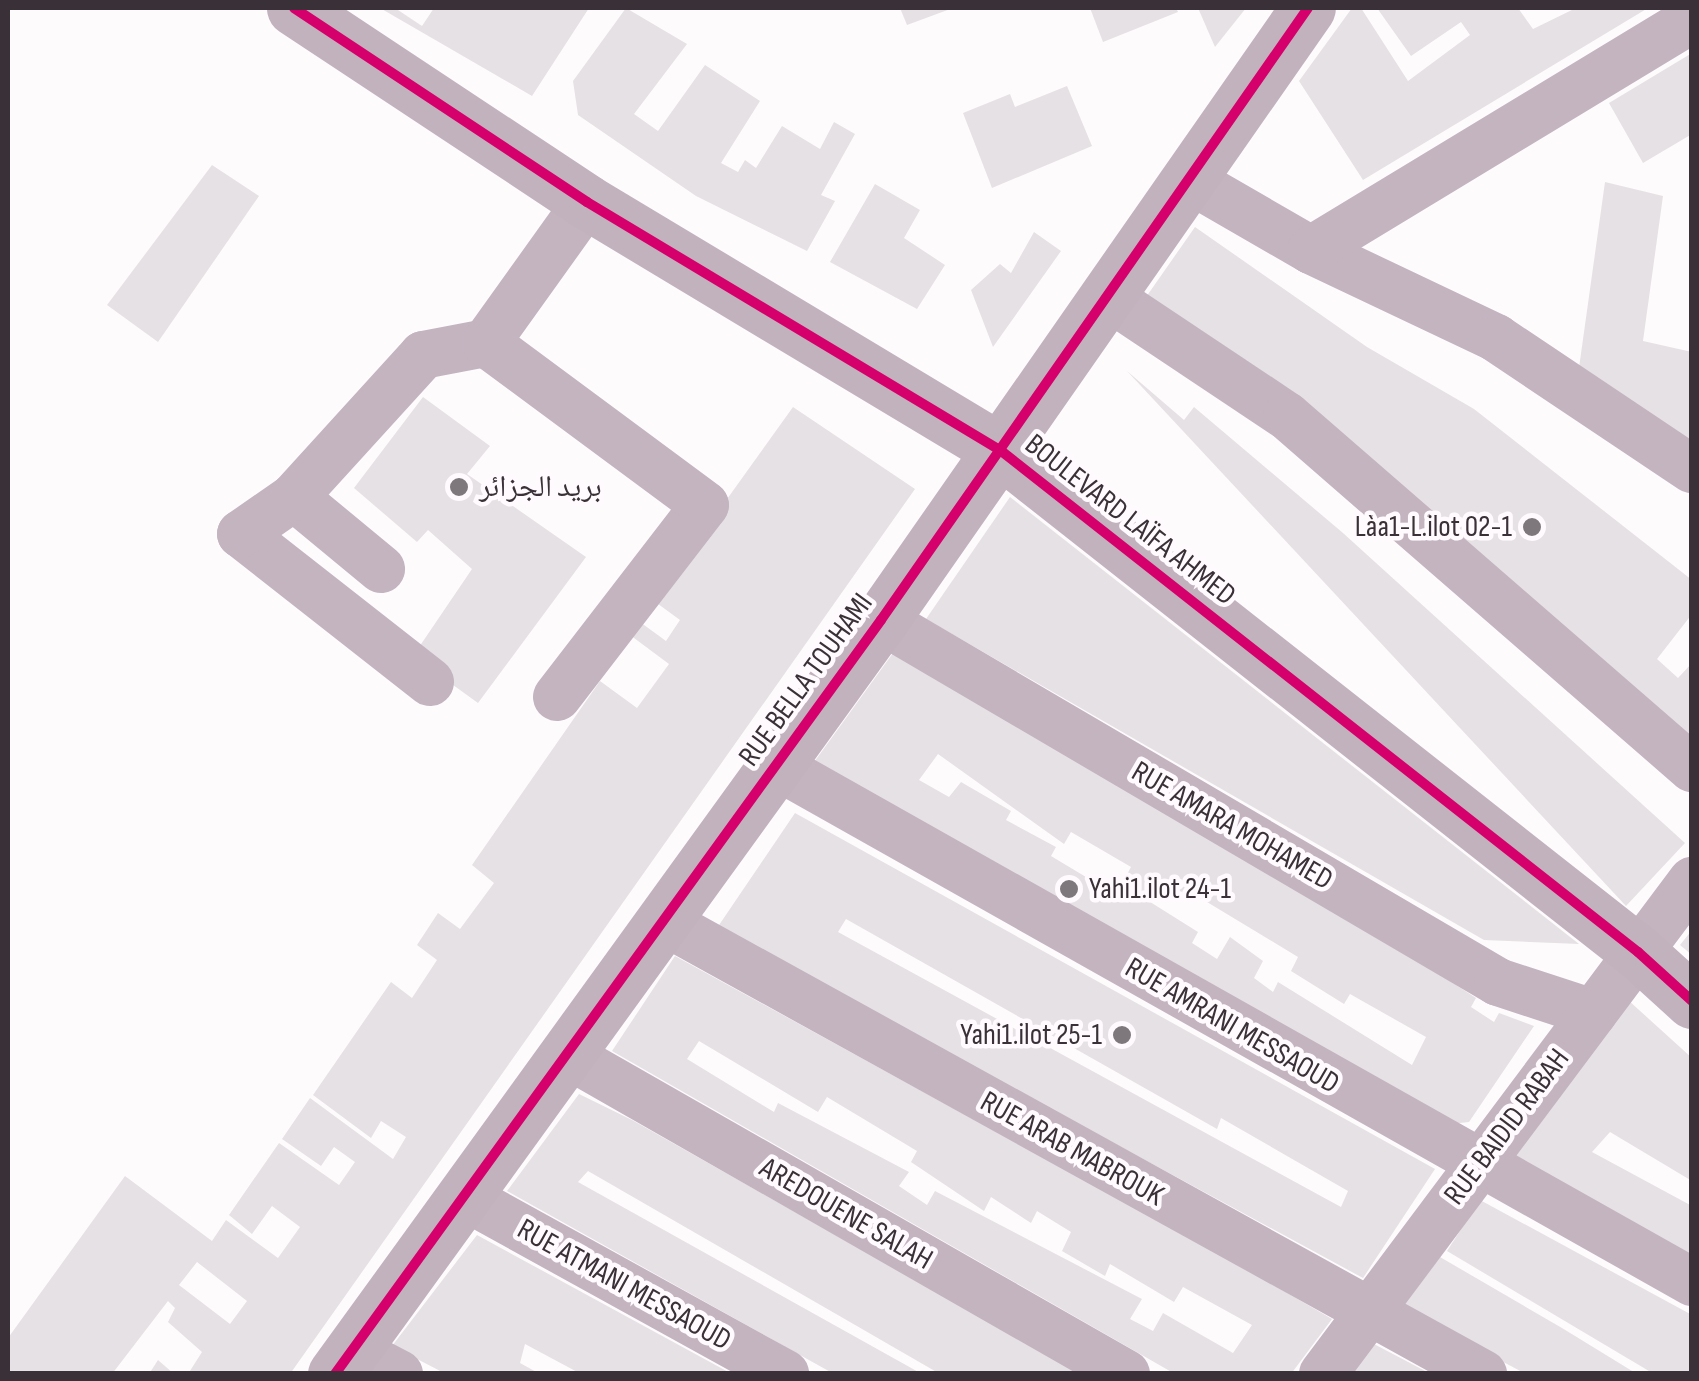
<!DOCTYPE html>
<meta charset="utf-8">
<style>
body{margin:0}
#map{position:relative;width:1699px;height:1381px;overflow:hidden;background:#fefbfd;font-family:"Sofia Sans Condensed","Noto Naskh Arabic",sans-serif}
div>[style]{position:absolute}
.building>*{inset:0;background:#e6e1e4}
.street>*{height:48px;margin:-24px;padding:0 24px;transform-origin:24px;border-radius:24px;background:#c3b4c0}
.secondary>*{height:55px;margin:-27.5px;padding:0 27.5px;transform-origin:27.5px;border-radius:27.5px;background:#c2b2be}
.cycleway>*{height:10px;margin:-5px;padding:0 5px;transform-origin:5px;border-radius:5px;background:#d6006c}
.dots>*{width:28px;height:28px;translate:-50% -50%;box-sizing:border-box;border:5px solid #fffafd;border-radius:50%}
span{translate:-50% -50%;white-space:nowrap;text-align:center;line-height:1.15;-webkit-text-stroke:9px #fffafd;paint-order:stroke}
.poi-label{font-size:30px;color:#393137}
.left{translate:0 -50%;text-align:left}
.right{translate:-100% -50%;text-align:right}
.street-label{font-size:30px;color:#393137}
.frame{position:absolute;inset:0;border:10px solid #393137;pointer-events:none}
</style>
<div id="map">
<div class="building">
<div style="clip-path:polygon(380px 8px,395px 8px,422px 26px,434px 8px,589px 8px,532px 96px)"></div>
<div style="clip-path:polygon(626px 8px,687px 44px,634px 114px,658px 131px,705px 65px,760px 101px,721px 163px,738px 172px,745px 160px,756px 168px,782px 126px,820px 149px,834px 122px,855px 134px,821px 195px,835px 201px,807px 251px,696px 196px,578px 115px,573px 81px)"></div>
<div style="clip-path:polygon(900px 8px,953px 8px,907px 25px)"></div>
<div style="clip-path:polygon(1090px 8px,1176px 8px,1178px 12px,1103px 42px)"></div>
<div style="clip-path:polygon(1198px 8px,1246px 8px,1215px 47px)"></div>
<div style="clip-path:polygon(1352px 8px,1361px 8px,1408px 81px,1470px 35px,1461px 22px,1411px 56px,1377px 8px,1518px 8px,1533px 29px,1576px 8px,1648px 8px,1363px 180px,1299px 81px)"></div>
<div style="clip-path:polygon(1692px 53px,1692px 134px,1643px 163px,1609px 103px)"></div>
<div style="clip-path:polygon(1067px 86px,1092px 146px,992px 188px,963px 113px,1010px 94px,1015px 107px)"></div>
<div style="clip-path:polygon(212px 165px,259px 196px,158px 342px,107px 305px)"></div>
<div style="clip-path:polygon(1605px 182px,1663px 196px,1643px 341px,1692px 352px,1692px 442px,1578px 375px)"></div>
<div style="clip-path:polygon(875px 184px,920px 210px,904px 238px,945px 265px,917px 309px,830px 262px)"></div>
<div style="clip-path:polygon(1195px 227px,1367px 347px,1474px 409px,1692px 580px,1692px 614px,1657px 659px,1678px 678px,1692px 663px,1692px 737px,1144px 300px)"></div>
<div style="clip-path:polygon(1034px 232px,1061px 251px,993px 347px,971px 290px,1000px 264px,1011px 273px)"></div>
<div style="clip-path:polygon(1127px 371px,1184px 420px,1194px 407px,1343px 533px,1685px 843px,1626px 906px)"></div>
<div style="clip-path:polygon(423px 397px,490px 446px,467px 474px,586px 557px,478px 703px,413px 656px,472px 569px,428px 530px,417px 542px,354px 488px)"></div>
<div style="clip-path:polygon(evenodd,793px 407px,915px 489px,290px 1374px,188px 1374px,202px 1352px,168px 1322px,175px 1308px,168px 1301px,112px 1374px,8px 1374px,8px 1338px,125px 1176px,212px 1241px,226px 1220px,278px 1258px,300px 1227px,272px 1206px,252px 1234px,229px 1215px,279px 1143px,339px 1185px,355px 1162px,334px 1147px,321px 1166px,282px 1139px,310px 1098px,393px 1159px,406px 1137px,381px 1121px,371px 1138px,313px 1095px,391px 982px,412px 998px,437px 960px,417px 945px,438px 913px,460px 929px,494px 883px,472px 865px,600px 681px,637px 708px,669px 664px,630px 635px,640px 622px,666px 641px,680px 620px,654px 601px,793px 407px,197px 1262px,247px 1301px,230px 1324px,179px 1285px,197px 1262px)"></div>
<div style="clip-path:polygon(1010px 497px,1579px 944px,1484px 940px,926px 619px)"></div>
<div style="clip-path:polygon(evenodd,893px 653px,1450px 981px,1476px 998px,1471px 1007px,1494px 1022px,1499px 1013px,1534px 1026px,1469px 1122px,1450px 1124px,812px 765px,893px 653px,938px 754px,1064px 844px,1071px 832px,1131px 867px,1116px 895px,1051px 856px,1056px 847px,1006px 820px,1011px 811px,961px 782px,949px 797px,919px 780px,938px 754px,893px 653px,1156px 882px,1184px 898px,1186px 892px,1202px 899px,1298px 957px,1291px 971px,1344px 1004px,1350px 994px,1426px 1037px,1412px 1065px,1278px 982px,1273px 992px,1254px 978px,1263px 961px,1230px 937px,1217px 959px,1192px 943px,1198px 932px,1147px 900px,1156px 882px)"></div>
<div style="clip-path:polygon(evenodd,795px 813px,1435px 1169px,1363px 1278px,717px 928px,795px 813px,846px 919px,1217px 1129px,1221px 1118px,1348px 1191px,1341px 1207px,838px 932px,846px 919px)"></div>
<div style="clip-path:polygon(1692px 930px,1692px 955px,1680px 945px)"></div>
<div style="clip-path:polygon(evenodd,675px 956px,1234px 1262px,1332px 1319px,1291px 1374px,1175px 1374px,612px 1051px,675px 956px,699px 1041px,818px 1112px,827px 1097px,917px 1151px,911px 1162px,984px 1211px,991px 1197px,1031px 1223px,1037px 1211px,1071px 1232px,1062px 1251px,1105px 1276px,1110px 1264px,1174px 1302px,1183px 1287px,1252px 1325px,1233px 1353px,1163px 1313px,1153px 1331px,1130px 1319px,1142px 1299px,935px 1191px,927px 1205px,899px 1186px,909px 1172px,778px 1103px,774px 1112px,687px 1059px,699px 1041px)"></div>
<div style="clip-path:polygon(1628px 1000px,1692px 1058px,1692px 1181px,1610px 1132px,1592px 1152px,1692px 1206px,1692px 1259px,1506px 1159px)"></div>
<div style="clip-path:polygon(579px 1094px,632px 1120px,1082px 1374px,940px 1374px,588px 1171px,578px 1182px,922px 1374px,834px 1374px,507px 1191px)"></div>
<div style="clip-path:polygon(1480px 1200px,1692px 1315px,1692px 1374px,1654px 1374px,1447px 1251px)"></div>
<div style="clip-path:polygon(477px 1235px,732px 1374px,581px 1374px,525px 1344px,520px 1363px,540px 1374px,446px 1374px,392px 1346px)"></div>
<div style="clip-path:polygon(1440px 1257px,1562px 1328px,1637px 1374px,1526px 1374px,1401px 1308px)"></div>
<div style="clip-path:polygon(1372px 1343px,1431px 1374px,1349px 1374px)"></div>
<div style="clip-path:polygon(158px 1360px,174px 1374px,149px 1374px)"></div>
</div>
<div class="street">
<div style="left:1188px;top:179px;width:142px;rotate:30deg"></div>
<div style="left:1311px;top:250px;width:205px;rotate:25.4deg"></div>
<div style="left:1496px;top:338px;width:236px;rotate:33.8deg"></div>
<div style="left:1311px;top:250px;width:446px;rotate:-31.2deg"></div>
<div style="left:1107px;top:296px;width:216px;rotate:33.7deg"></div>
<div style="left:1287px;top:416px;width:537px;rotate:41deg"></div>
<div style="left:294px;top:497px;width:113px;rotate:39.6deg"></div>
<div style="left:881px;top:620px;width:715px;rotate:30.4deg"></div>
<div style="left:1498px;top:982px;width:100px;rotate:18.1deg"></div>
<div style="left:430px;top:682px;width:240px;rotate:-141.9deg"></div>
<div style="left:241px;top:534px;width:65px;rotate:-34.9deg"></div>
<div style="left:294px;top:497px;width:192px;rotate:-47.7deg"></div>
<div style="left:423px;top:355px;width:64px;rotate:-10.8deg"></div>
<div style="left:557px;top:697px;width:242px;rotate:-52.4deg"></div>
<div style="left:705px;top:505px;width:272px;rotate:-143.5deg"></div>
<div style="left:486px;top:343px;width:173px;rotate:-54.4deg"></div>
<div style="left:775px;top:765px;width:1053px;rotate:29.41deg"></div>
<div style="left:663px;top:921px;width:937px;rotate:28.92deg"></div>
<div style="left:566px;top:1054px;width:645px;rotate:29.74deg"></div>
<div style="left:463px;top:1196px;width:368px;rotate:28.9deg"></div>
<div style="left:353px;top:1350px;width:52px;rotate:27.6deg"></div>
<div style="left:1323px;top:1374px;width:616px;rotate:-53.19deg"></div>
</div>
<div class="secondary">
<div style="left:294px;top:8px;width:351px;rotate:33.5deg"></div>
<div style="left:587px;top:202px;width:482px;rotate:31deg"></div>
<div style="left:1000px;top:450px;width:812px;rotate:38.2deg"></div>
<div style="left:1638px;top:952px;width:73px;rotate:42.2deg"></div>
<div style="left:335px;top:1374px;width:931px;rotate:-54.09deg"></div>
<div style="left:881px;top:620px;width:746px;rotate:-55.1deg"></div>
</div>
<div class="cycleway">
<div style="left:294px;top:8px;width:351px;rotate:33.5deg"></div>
<div style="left:587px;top:202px;width:482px;rotate:31deg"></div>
<div style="left:1000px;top:450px;width:812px;rotate:38.2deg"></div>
<div style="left:1638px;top:952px;width:73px;rotate:42.2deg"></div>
<div style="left:335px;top:1374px;width:931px;rotate:-54.09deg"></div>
<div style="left:881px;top:620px;width:746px;rotate:-55.1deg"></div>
</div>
<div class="dots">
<div style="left:459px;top:487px;background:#7e787c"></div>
<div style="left:1532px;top:527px;background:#7e787c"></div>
<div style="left:1069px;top:889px;background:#7e787c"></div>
<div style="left:1122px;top:1035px;background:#7e787c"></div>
</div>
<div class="poi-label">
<span class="left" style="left:479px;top:487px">بريد الجزائر</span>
<span class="right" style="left:1512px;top:527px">Làa1-L.ilot 02-1</span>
<span class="left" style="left:1089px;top:889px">Yahi1.ilot 24-1</span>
<span class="right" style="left:1102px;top:1035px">Yahi1.ilot 25-1</span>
</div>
<div class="street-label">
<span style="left:1130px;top:520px;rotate:38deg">BOULEVARD LAÏFA AHMED</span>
<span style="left:806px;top:680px;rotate:-54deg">RUE BELLA TOUHAMI</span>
<span style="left:1232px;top:826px;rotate:30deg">RUE AMARA MOHAMED</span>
<span style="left:1232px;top:1026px;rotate:30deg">RUE AMRANI MESSAOUD</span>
<span style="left:1507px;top:1127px;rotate:-53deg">RUE BAIDID RABAH</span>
<span style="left:1072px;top:1149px;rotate:29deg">RUE ARAB MABROUK</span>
<span style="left:846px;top:1214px;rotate:30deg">AREDOUENE SALAH</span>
<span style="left:624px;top:1285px;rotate:29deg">RUE ATMANI MESSAOUD</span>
</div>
<div class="frame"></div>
</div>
